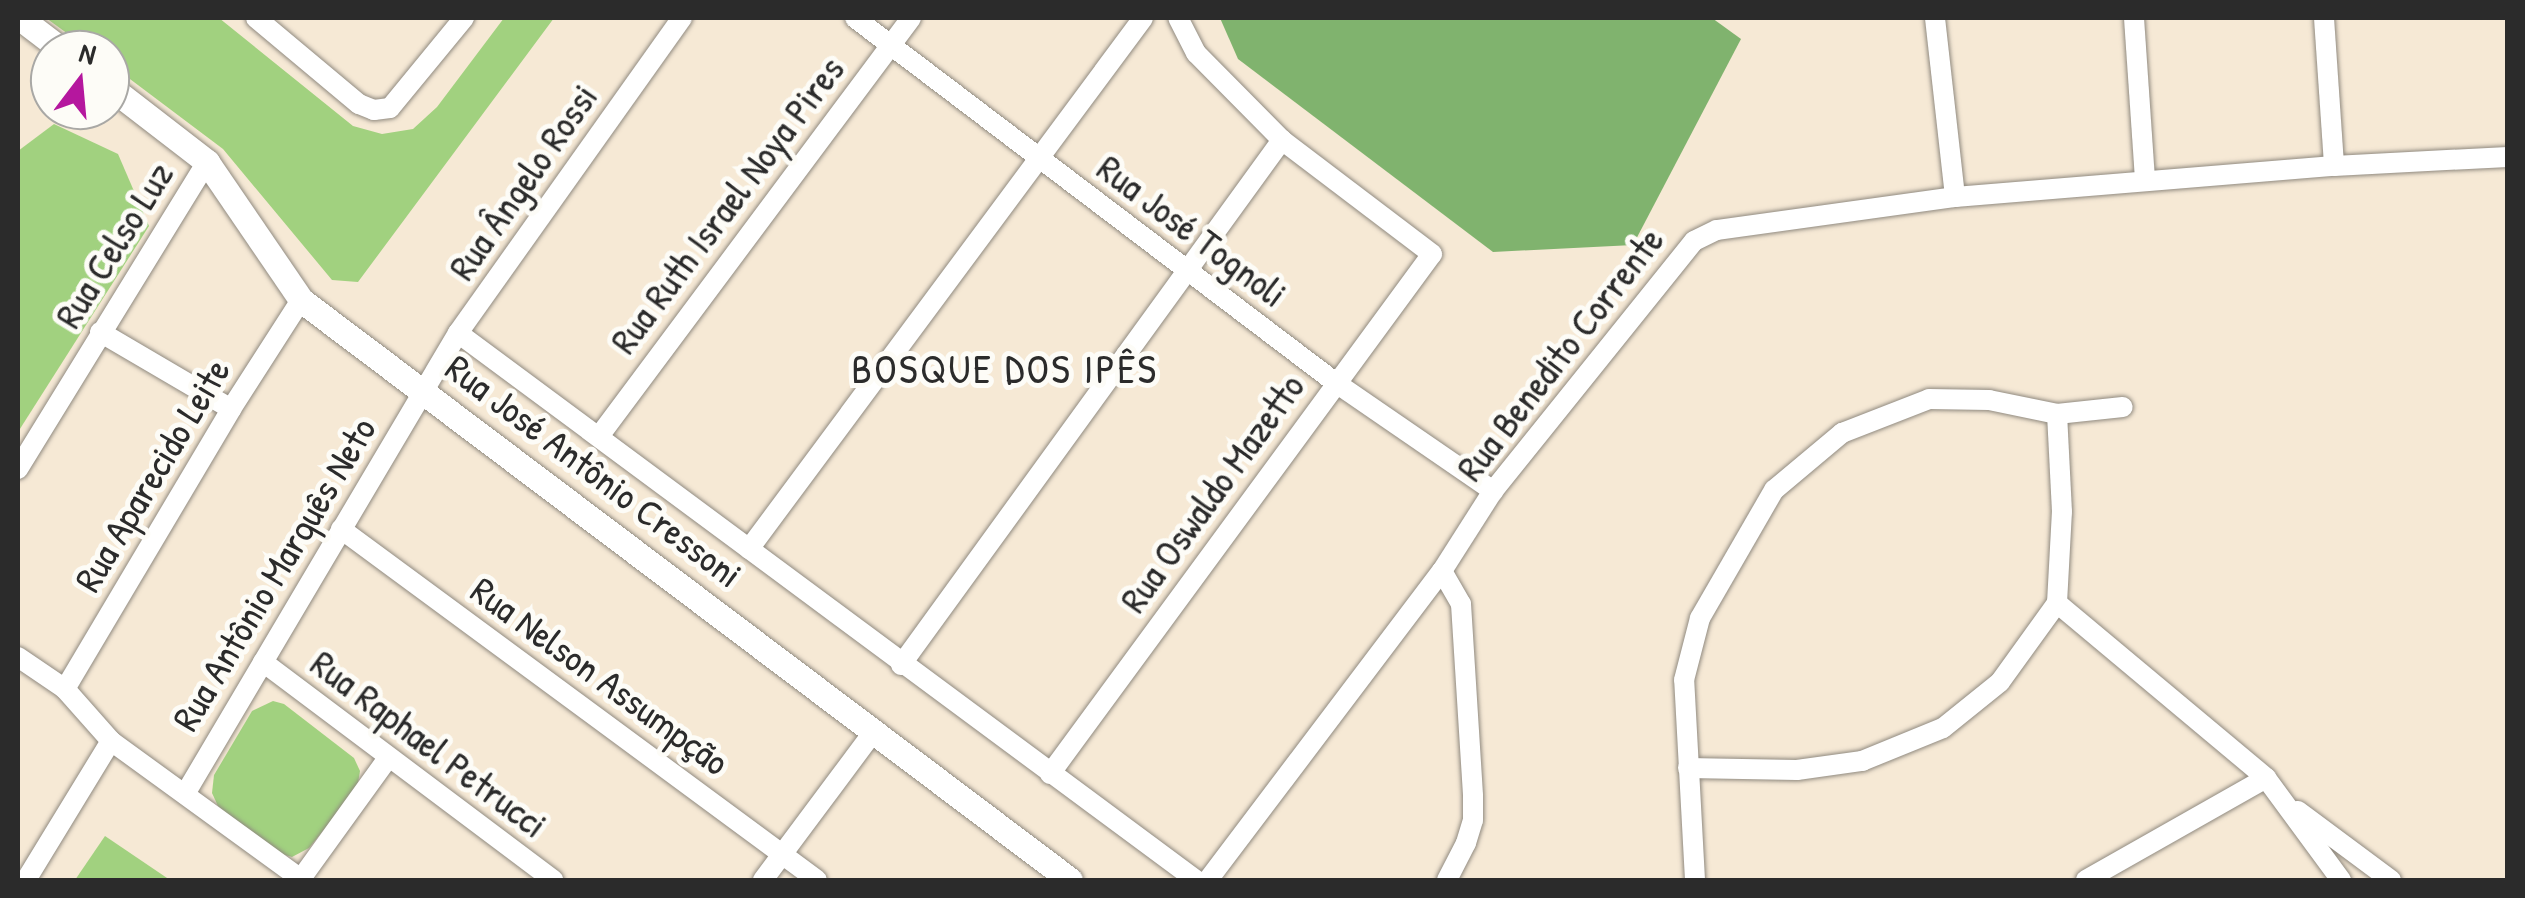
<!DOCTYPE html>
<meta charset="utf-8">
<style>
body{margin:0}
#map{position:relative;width:2525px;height:898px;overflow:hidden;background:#f6e9d5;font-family:"Patrick Hand",sans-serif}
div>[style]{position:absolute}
.green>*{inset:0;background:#a1d17f}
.forest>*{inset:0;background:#80b36e}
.roads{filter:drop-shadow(0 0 2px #908a80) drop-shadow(0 0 2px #908a80)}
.minor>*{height:20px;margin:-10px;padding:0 10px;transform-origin:10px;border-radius:10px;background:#fff}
.tertiary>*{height:25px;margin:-12.5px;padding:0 12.5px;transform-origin:12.5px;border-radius:12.5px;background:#fff}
span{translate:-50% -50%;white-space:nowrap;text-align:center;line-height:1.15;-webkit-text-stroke:10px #fdfcf7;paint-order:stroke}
.street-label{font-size:38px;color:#2b2b2b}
.neighbourhood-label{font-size:40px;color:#2b2b2b;letter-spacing:2.5px}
.frame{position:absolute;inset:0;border:20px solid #2b2b2b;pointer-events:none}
.north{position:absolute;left:30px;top:30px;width:100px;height:100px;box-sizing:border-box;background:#fdfcf7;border:2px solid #a9a8a5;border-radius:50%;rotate:16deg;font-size:28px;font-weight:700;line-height:40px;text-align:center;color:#2b2b2b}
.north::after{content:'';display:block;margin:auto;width:35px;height:45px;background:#b5179e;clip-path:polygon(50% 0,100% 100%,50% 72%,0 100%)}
</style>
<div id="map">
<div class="green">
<div style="clip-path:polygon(46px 18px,219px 18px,353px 126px,382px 134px,413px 129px,437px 107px,504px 18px,554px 18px,358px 282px,332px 280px,223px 149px,110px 64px,110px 50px,90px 50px)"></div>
<div style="clip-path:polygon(54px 124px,118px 154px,149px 226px,18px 432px,18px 151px)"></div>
<div style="clip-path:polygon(273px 701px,284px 704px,354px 758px,360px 771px,357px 789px,309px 848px,292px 857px,268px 850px,218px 806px,212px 793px,214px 775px,252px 711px)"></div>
<div style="clip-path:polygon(105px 836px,170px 880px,75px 880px)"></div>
</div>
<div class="forest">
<div style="clip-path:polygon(1220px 18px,1712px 18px,1741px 39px,1633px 245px,1493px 252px,1238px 59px)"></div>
</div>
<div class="roads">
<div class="minor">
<div style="left:256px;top:18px;width:134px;rotate:39.9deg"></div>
<div style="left:359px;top:104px;width:16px;rotate:22deg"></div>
<div style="left:374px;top:110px;width:16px;rotate:-7deg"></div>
<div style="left:390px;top:108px;width:117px;rotate:-50.6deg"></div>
<div style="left:855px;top:18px;width:604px;rotate:37.19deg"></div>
<div style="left:1336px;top:383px;width:191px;rotate:34.5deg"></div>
<div style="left:1935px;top:18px;width:180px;rotate:83.6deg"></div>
<div style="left:2134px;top:18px;width:162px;rotate:86.1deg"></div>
<div style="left:2324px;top:18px;width:148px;rotate:86.1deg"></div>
<div style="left:100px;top:332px;width:152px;rotate:30.4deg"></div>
<div style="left:458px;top:333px;width:919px;rotate:36.55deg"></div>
<div style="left:600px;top:435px;width:520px;rotate:-53.28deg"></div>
<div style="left:18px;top:469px;width:361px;rotate:-58.4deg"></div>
<div style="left:341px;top:529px;width:591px;rotate:36.4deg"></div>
<div style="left:749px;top:549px;width:661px;rotate:-53.42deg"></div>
<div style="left:1442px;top:571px;width:38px;rotate:60deg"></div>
<div style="left:1461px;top:604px;width:192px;rotate:86.4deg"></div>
<div style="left:1473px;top:796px;width:24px;rotate:90deg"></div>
<div style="left:1473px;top:820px;width:24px;rotate:107deg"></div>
<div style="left:1466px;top:843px;width:42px;rotate:117.2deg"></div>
<div style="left:2057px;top:603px;width:273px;rotate:39.9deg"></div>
<div style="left:2266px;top:778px;width:127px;rotate:53.7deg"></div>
<div style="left:18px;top:657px;width:57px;rotate:34.2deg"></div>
<div style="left:65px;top:689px;width:69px;rotate:48.5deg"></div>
<div style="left:111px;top:741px;width:236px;rotate:36deg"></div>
<div style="left:263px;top:662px;width:363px;rotate:36.9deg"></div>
<div style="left:901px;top:665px;width:649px;rotate:-54.03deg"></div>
<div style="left:65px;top:689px;width:326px;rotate:-59.3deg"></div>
<div style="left:231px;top:409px;width:130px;rotate:-57.3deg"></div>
<div style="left:1688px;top:768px;width:109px;rotate:1.1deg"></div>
<div style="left:1797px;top:770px;width:66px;rotate:-7.9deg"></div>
<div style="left:1862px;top:761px;width:87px;rotate:-22.2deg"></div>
<div style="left:1943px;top:728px;width:73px;rotate:-38.9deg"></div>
<div style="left:2000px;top:682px;width:97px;rotate:-54.2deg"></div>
<div style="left:2057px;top:603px;width:91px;rotate:-86.9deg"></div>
<div style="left:2062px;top:512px;width:98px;rotate:-92.9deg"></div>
<div style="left:1050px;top:774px;width:645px;rotate:-53.7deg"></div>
<div style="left:1432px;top:254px;width:188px;rotate:-142.8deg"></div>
<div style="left:1282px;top:140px;width:122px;rotate:-134.7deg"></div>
<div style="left:1196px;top:53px;width:39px;rotate:-117deg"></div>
<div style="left:185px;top:794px;width:536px;rotate:-59.37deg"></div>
<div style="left:458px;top:333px;width:387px;rotate:-54.6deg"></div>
<div style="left:2298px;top:811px;width:116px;rotate:36.6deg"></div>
<div style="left:26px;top:880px;width:163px;rotate:-58.6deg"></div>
<div style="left:300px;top:880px;width:150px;rotate:-54.2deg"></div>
<div style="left:763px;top:880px;width:186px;rotate:-53.3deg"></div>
<div style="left:1208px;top:880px;width:388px;rotate:-52.9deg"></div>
<div style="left:1442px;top:571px;width:95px;rotate:-57.5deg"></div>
<div style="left:1493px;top:491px;width:321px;rotate:-51.2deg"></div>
<div style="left:1694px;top:241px;width:25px;rotate:-26deg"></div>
<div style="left:1717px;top:230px;width:240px;rotate:-7.9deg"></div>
<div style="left:1955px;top:197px;width:380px;rotate:-4.7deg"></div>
<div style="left:2334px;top:166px;width:174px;rotate:-3deg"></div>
<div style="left:1695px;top:880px;width:200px;rotate:-93.1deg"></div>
<div style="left:1684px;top:680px;width:64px;rotate:-75.5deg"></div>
<div style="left:1700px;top:618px;width:148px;rotate:-60deg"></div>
<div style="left:1774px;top:490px;width:89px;rotate:-40deg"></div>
<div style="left:1842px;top:433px;width:93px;rotate:-21.3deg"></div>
<div style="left:1929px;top:399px;width:60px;rotate:1deg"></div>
<div style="left:1989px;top:400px;width:69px;rotate:11.6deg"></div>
<div style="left:2057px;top:414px;width:66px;rotate:-6.1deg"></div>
<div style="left:2086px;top:880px;width:207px;rotate:-29.5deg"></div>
</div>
<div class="tertiary">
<div style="left:20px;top:18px;width:53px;rotate:37.3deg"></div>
<div style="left:110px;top:87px;width:123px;rotate:37.7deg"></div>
<div style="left:207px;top:162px;width:167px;rotate:55.7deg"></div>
<div style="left:301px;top:300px;width:963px;rotate:37.02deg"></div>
</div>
</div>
<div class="street-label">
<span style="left:523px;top:182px;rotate:-55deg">Rua Ângelo Rossi</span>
<span style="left:727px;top:205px;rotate:-53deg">Rua Ruth Israel Noya Pires</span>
<span style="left:1192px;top:231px;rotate:37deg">Rua José Tognoli</span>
<span style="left:114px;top:245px;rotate:-58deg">Rua Celso Luz</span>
<span style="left:1560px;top:354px;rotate:-52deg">Rua Benedito Corrente</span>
<span style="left:594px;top:471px;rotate:37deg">Rua José Antônio Cressoni</span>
<span style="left:152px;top:475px;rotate:-59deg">Rua Aparecido Leite</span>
<span style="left:1212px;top:493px;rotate:-54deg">Rua Oswaldo Mazetto</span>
<span style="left:274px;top:574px;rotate:-59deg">Rua Antônio Marquês Neto</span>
<span style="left:600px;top:676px;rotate:36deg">Rua Nelson Assumpção</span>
<span style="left:429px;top:744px;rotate:37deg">Rua Raphael Petrucci</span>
</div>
<div class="neighbourhood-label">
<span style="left:1005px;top:368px">BOSQUE DOS IPÊS</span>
</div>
<div class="frame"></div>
<div class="north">N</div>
</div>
